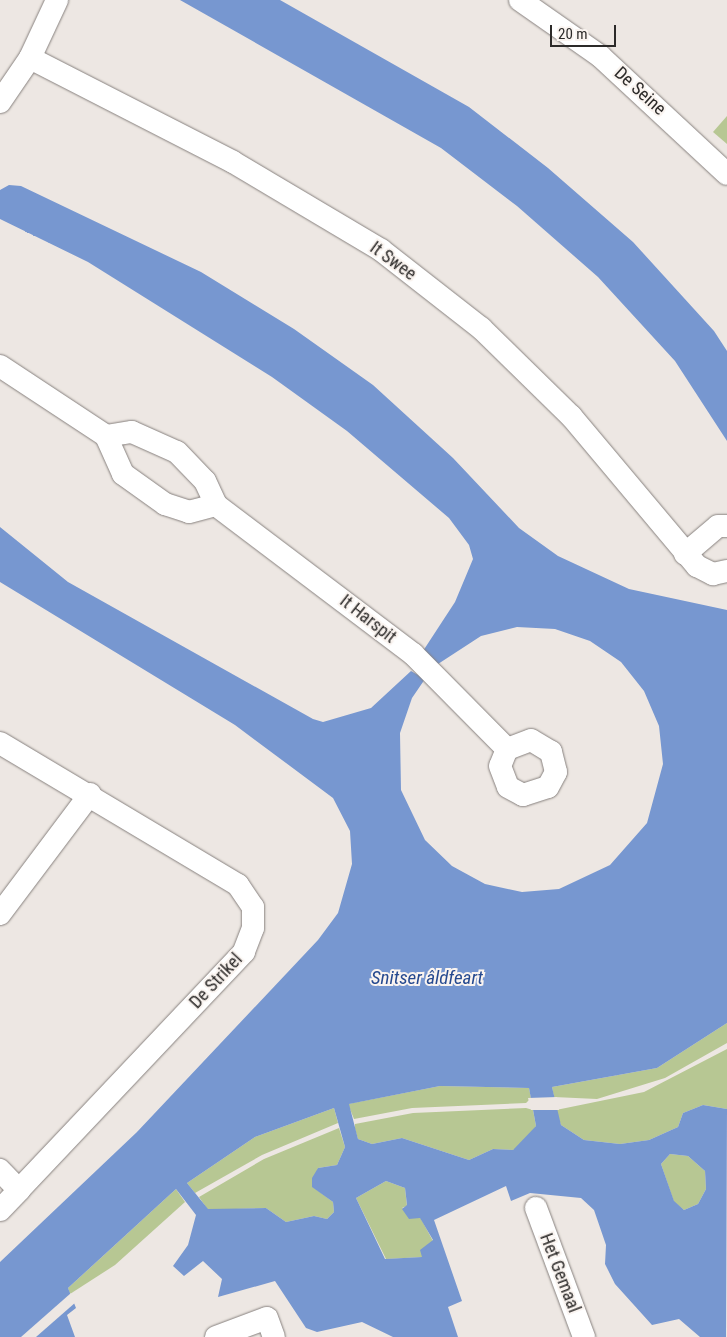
<!DOCTYPE html>
<meta charset="utf-8">
<style>
body{margin:0}
#map{position:relative;width:727px;height:1337px;overflow:hidden;background:#ede7e3;font-family:"Roboto Condensed",sans-serif}
div>[style]{position:absolute}
.green>*{inset:0;background:#b7c793}
.water>*{inset:0;background:#7797d0}
.pier>*{inset:0;background:#ede7e3}
.roads{filter:drop-shadow(0 0 1px #87817e) drop-shadow(0 0 1px #87817e)}
.minor>*{height:22px;margin:-11px;padding:0 11px;transform-origin:11px;border-radius:11px;background:#fff}
span{translate:-50% -50%;white-space:nowrap;text-align:center;line-height:1.15;-webkit-text-stroke:4px #faf4f0;paint-order:stroke}
.street-label{font-size:18px;color:#2c2a29}
.water-label{font-size:19px;color:#25498f;font-style:italic}
.scale{position:absolute;left:550px;top:25px;width:66px;height:22px;box-sizing:border-box;border:2px solid #2c2a29;border-top:0;padding-left:6px;font-size:15px;line-height:18px;white-space:nowrap;color:#2c2a29;-webkit-text-stroke:4px #faf4f0;paint-order:stroke}
</style>
<div id="map">
<div class="green">
<div style="clip-path:polygon(727px 116px,727px 144px,713px 132px)"></div>
<div style="clip-path:polygon(727px 1023px,727px 1043px,665px 1078px,597px 1099px,554px 1097px,552px 1087px,657px 1068px)"></div>
<div style="clip-path:polygon(727px 1049px,727px 1109px,703px 1105px,683px 1113px,678px 1127px,649px 1140px,620px 1144px,584px 1140px,561px 1125px,556px 1110px,644px 1092px)"></div>
<div style="clip-path:polygon(440px 1086px,529px 1088px,531px 1098px,526px 1103px,412px 1108px,354px 1119px,348px 1104px)"></div>
<div style="clip-path:polygon(334px 1108px,338px 1123px,262px 1155px,195px 1193px,187px 1183px,255px 1137px)"></div>
<div style="clip-path:polygon(526px 1108px,533px 1110px,536px 1126px,525px 1143px,513px 1150px,493px 1149px,469px 1160px,402px 1138px,372px 1144px,358px 1139px,355px 1129px,355px 1124px,413px 1113px)"></div>
<div style="clip-path:polygon(339px 1128px,345px 1147px,337px 1165px,318px 1168px,313px 1187px,333px 1202px,334px 1212px,327px 1219px,314px 1216px,286px 1222px,266px 1208px,208px 1210px,199px 1197px,264px 1159px)"></div>
<div style="clip-path:polygon(670px 1154px,688px 1156px,705px 1171px,706px 1189px,698px 1204px,684px 1210px,674px 1202px,661px 1164px)"></div>
<div style="clip-path:polygon(386px 1181px,405px 1188px,407px 1206px,402px 1208px,420px 1217px,433px 1241px,423px 1257px,386px 1259px,356px 1198px)"></div>
<div style="clip-path:polygon(176px 1189px,185px 1202px,115px 1265px,70px 1294px,68px 1288px)"></div>
</div>
<div class="water">
<div style="clip-path:polygon(180px 0,280px 0,469px 107px,548px 168px,633px 242px,714px 331px,727px 351px,727px 441px,675px 361px,598px 277px,517px 206px,441px 148px)"></div>
<div style="clip-path:polygon(evenodd,9px 185px,21px 186px,201px 272px,294px 329px,373px 385px,453px 458px,519px 528px,558px 556px,629px 589px,727px 610px,727px 1023px,657px 1068px,552px 1087px,561px 1125px,584px 1140px,620px 1144px,649px 1140px,678px 1127px,683px 1113px,703px 1105px,727px 1109px,726px 1337px,700px 1337px,679px 1319px,652px 1325px,615px 1284px,605px 1264px,606px 1245px,594px 1210px,581px 1198px,530px 1193px,511px 1201px,506px 1186px,434px 1220px,462px 1301px,448px 1307px,458px 1337px,393px 1337px,362px 1322px,317px 1332px,306px 1328px,275px 1281px,218px 1297px,222px 1279px,203px 1261px,184px 1276px,173px 1266px,188px 1245px,196px 1215px,176px 1189px,68px 1288px,76px 1308px,67px 1315px,75px 1337px,0 1337px,0 1262px,137px 1132px,318px 940px,338px 913px,352px 864px,350px 831px,333px 798px,235px 725px,0 582px,0 527px,68px 582px,313px 719px,323px 722px,371px 708px,411px 671px,425px 679px,412px 698px,400px 733px,401px 790px,425px 840px,452px 866px,485px 884px,522px 892px,559px 889px,610px 865px,647px 823px,663px 764px,659px 726px,644px 691px,621px 662px,590px 641px,555px 629px,517px 627px,481px 636px,438px 664px,423px 651px,455px 602px,473px 559px,469px 545px,449px 518px,347px 431px,272px 377px,88px 262px,0 219px,0 190px,9px 185px,440px 1086px,529px 1088px,536px 1126px,513px 1150px,493px 1149px,469px 1160px,402px 1138px,372px 1144px,358px 1139px,349px 1104px,440px 1086px,9px 185px,334px 1108px,345px 1147px,337px 1165px,318px 1168px,312px 1178px,312px 1187px,333px 1202px,334px 1212px,327px 1219px,314px 1216px,286px 1222px,266px 1208px,208px 1209px,187px 1183px,255px 1137px,334px 1108px,9px 185px,670px 1154px,688px 1156px,705px 1171px,706px 1189px,698px 1204px,684px 1210px,674px 1201px,661px 1164px,670px 1154px,9px 185px,386px 1181px,405px 1188px,407px 1205px,402px 1209px,409px 1219px,420px 1218px,433px 1240px,420px 1250px,422px 1257px,385px 1259px,356px 1198px,386px 1181px)"></div>
</div>
<div class="pier">
<div style="clip-path:polygon(557px 1097px,559px 1110px,531px 1110px,528px 1098px)"></div>
<div style="clip-path:polygon(71px 1293px,76px 1302px,36px 1337px,21px 1337px)"></div>
</div>
<div class="roads">
<div class="minor">
<div style="left:520px;top:0;width:98px;rotate:35deg"></div>
<div style="left:600px;top:56px;width:173px;rotate:42.9deg"></div>
<div style="left:30px;top:58px;width:228px;rotate:27.1deg"></div>
<div style="left:233px;top:162px;width:172px;rotate:30.7deg"></div>
<div style="left:381px;top:250px;width:127px;rotate:38deg"></div>
<div style="left:481px;top:328px;width:126px;rotate:44.4deg"></div>
<div style="left:571px;top:416px;width:196px;rotate:50deg"></div>
<div style="left:697px;top:566px;width:18px;rotate:27deg"></div>
<div style="left:713px;top:574px;width:14px;rotate:-12deg"></div>
<div style="left:0;top:102px;width:53px;rotate:-55.7deg"></div>
<div style="left:30px;top:58px;width:64px;rotate:-65deg"></div>
<div style="left:0;top:366px;width:127px;rotate:33.4deg"></div>
<div style="left:106px;top:436px;width:42px;rotate:65.9deg"></div>
<div style="left:123px;top:474px;width:52px;rotate:35.5deg"></div>
<div style="left:165px;top:504px;width:25px;rotate:18deg"></div>
<div style="left:189px;top:512px;width:28px;rotate:-15deg"></div>
<div style="left:106px;top:436px;width:26px;rotate:-9deg"></div>
<div style="left:132px;top:432px;width:49px;rotate:24deg"></div>
<div style="left:177px;top:452px;width:40px;rotate:46deg"></div>
<div style="left:205px;top:481px;width:26px;rotate:65deg"></div>
<div style="left:216px;top:505px;width:247px;rotate:37.1deg"></div>
<div style="left:413px;top:654px;width:134px;rotate:45.3deg"></div>
<div style="left:507px;top:749px;width:18px;rotate:112deg"></div>
<div style="left:500px;top:766px;width:22px;rotate:69deg"></div>
<div style="left:508px;top:787px;width:17px;rotate:28deg"></div>
<div style="left:523px;top:795px;width:26px;rotate:-18deg"></div>
<div style="left:548px;top:787px;width:17px;rotate:-62deg"></div>
<div style="left:556px;top:772px;width:21px;rotate:-104deg"></div>
<div style="left:551px;top:752px;width:23px;rotate:-149deg"></div>
<div style="left:531px;top:740px;width:26px;rotate:159deg"></div>
<div style="left:685px;top:554px;width:43px;rotate:-40.3deg"></div>
<div style="left:718px;top:526px;width:9px"></div>
<div style="left:0;top:743px;width:277px;rotate:30.8deg"></div>
<div style="left:238px;top:885px;width:27px;rotate:56deg"></div>
<div style="left:253px;top:907px;width:21px;rotate:90deg"></div>
<div style="left:253px;top:928px;width:26px;rotate:111deg"></div>
<div style="left:244px;top:952px;width:328px;rotate:133.4deg"></div>
<div style="left:19px;top:1190px;width:28px;rotate:-134deg"></div>
<div style="left:0;top:914px;width:150px;rotate:-53.1deg"></div>
<div style="left:536px;top:1208px;width:138px;rotate:69.6deg"></div>
<div style="left:0;top:1210px;width:28px;rotate:-46deg"></div>
<div style="left:216px;top:1337px;width:54px;rotate:-20.4deg"></div>
<div style="left:267px;top:1318px;width:20px;rotate:70deg"></div>
</div>
</div>
<div class="street-label">
<span style="left:640px;top:91px;rotate:42deg">De Seine</span>
<span style="left:393px;top:261px;rotate:36deg">It Swee</span>
<span style="left:368px;top:619px;rotate:38deg">It Harspit</span>
<span style="left:216px;top:981px;rotate:-47deg">De Strikel</span>
<span style="left:560px;top:1273px;rotate:69deg">Het Gemaal</span>
</div>
<div class="water-label">
<span style="left:427px;top:978px">Snitser âldfeart</span>
</div>
<div class="scale">20 m</div>
</div>
